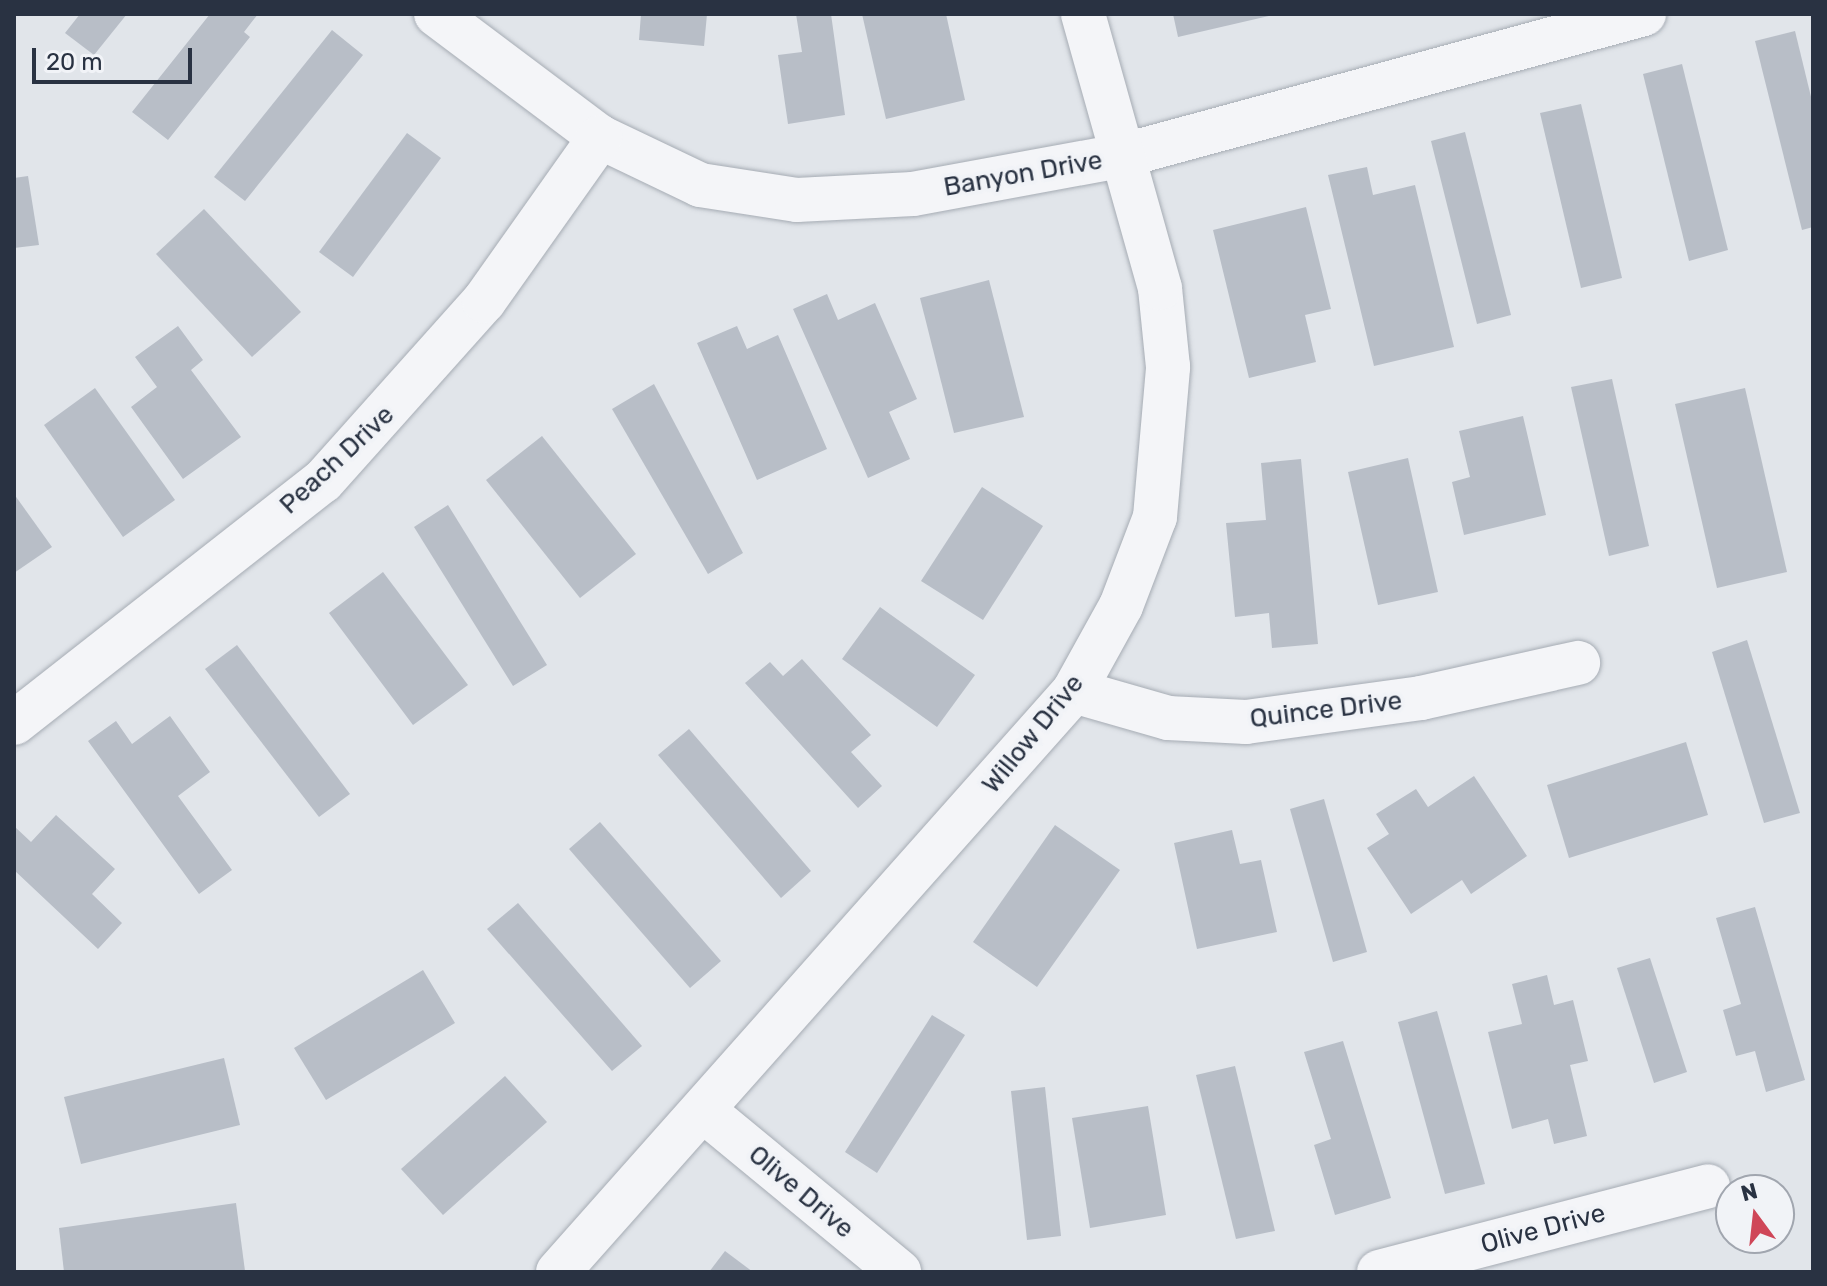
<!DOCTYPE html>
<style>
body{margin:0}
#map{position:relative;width:1827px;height:1286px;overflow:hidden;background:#e1e5ea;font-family:Rubik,sans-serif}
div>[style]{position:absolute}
.building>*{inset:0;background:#b8bec7}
.roads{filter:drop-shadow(0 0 2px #a6acb4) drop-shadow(0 0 2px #a6acb4)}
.street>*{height:44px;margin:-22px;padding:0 22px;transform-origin:22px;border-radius:22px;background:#f4f5f8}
span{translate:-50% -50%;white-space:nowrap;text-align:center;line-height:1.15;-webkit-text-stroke:8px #f1f3f7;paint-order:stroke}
.street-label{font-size:26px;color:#293242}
.frame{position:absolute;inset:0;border:16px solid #293242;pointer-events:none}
.north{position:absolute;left:1715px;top:1174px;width:80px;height:80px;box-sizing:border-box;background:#f1f3f7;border:2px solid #a1a6af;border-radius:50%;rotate:345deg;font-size:22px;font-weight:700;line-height:32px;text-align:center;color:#293242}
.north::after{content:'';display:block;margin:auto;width:28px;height:36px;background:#cf4658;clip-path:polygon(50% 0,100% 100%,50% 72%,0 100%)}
.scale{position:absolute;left:32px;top:48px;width:160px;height:36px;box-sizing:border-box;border:4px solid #293242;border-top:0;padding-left:10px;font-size:24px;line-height:28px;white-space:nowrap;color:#293242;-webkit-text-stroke:6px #f1f3f7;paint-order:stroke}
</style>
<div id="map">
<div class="building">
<div style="clip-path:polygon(80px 14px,127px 14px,94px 55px,65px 33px)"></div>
<div style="clip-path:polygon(210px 14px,258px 14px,244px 32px,250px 37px,168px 140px,132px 112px)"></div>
<div style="clip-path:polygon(641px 14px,707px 14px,704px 46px,639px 40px)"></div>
<div style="clip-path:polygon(796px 14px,831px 14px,845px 115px,788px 124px,778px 55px,802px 52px)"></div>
<div style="clip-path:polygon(862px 14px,946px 14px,965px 100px,886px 119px)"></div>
<div style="clip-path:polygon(1173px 14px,1273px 14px,1273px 15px,1178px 37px)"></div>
<div style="clip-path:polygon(332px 30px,363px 55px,245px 201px,214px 177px)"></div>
<div style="clip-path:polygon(1795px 31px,1813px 105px,1813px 227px,1802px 230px,1755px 41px)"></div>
<div style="clip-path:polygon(1682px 64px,1728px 250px,1689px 261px,1643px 74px)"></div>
<div style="clip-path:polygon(1581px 104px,1622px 278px,1581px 288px,1540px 113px)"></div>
<div style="clip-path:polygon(1465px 132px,1511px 315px,1477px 324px,1431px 141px)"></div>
<div style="clip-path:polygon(407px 133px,441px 158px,353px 277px,319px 252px)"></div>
<div style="clip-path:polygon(1367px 167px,1373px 195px,1415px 185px,1454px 347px,1374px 366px,1328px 175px)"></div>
<div style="clip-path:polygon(28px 176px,39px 245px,14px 248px,14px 178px)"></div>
<div style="clip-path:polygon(1306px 207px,1331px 309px,1305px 315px,1316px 362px,1249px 378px,1213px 230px)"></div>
<div style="clip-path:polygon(204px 209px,301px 312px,252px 357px,156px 254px)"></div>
<div style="clip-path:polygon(989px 280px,1024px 417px,954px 433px,920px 298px)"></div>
<div style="clip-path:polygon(827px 294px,838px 320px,875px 303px,917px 399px,889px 412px,910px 459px,868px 478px,793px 309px)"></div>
<div style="clip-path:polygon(178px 326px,203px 360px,191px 370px,241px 437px,183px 479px,131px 407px,157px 387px,135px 357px)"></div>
<div style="clip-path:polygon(737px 326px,747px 349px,778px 335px,827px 449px,757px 480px,697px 343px)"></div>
<div style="clip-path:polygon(1612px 379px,1649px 546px,1609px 556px,1571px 387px)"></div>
<div style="clip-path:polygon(654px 384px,743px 553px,708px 574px,612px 409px)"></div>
<div style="clip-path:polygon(95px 388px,175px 500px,123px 537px,44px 425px)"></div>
<div style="clip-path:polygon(1745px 388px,1787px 572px,1717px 588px,1675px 404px)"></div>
<div style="clip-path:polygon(1523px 416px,1546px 515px,1464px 535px,1452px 482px,1470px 477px,1459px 431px)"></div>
<div style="clip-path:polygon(542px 436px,636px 554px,580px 598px,486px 480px)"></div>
<div style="clip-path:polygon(1408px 458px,1438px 592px,1378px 605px,1348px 472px)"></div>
<div style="clip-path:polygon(1301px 459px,1318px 644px,1272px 648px,1269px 613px,1235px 617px,1226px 523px,1266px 520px,1261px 463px)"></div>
<div style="clip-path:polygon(982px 487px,1043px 526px,983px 620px,921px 581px)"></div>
<div style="clip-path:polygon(14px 494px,52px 547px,14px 573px)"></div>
<div style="clip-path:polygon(448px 505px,547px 665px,513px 686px,414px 527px)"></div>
<div style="clip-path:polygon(383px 572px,468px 685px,413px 725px,329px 613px)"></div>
<div style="clip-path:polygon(880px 607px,975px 675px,937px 727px,842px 659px)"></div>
<div style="clip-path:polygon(1747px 640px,1800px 813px,1764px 823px,1712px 652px)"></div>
<div style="clip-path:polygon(237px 645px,350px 794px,319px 817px,205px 669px)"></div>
<div style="clip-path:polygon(802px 659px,871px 735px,851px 752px,882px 786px,858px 808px,745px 683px,770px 662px,783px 676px)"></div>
<div style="clip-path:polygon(170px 716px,210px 772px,178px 796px,232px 870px,199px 894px,88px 741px,116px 721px,132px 744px)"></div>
<div style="clip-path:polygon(689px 729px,811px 871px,781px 898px,658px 755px)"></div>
<div style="clip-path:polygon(1686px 742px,1708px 815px,1569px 858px,1547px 785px)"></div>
<div style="clip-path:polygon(1474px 776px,1527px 856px,1471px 894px,1462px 880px,1411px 914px,1367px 848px,1389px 834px,1376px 814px,1416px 789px,1428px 807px)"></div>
<div style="clip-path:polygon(1324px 799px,1367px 952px,1333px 962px,1290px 809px)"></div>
<div style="clip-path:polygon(56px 815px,115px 869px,92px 894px,122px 923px,98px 949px,14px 870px,14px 826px,31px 842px)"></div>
<div style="clip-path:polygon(600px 822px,721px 961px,690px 988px,569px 849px)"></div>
<div style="clip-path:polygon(1055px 825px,1120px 870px,1037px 987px,973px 942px)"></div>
<div style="clip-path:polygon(1232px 830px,1240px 864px,1261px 860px,1277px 932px,1197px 949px,1174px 843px)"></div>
<div style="clip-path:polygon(518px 903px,642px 1046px,612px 1071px,487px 929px)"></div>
<div style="clip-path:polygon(1755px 907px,1805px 1080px,1766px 1092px,1755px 1051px,1736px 1056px,1723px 1010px,1741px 1004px,1716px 918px)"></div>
<div style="clip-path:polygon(1650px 958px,1687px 1072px,1654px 1083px,1617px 968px)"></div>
<div style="clip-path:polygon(423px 970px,455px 1023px,326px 1100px,294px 1048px)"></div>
<div style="clip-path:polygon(1547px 975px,1554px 1005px,1573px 1000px,1588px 1061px,1570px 1065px,1587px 1136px,1554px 1144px,1548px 1119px,1512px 1129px,1488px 1032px,1522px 1024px,1512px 984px)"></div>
<div style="clip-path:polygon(1437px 1011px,1485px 1184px,1445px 1194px,1398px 1022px)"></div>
<div style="clip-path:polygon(932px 1015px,965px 1035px,877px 1173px,845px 1152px)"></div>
<div style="clip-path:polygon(1343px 1041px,1391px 1198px,1335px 1215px,1314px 1145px,1331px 1139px,1304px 1052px)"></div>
<div style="clip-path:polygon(224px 1058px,240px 1125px,81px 1164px,64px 1097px)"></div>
<div style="clip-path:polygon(1235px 1066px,1275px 1231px,1236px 1239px,1196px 1075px)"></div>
<div style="clip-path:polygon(505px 1076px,547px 1122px,443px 1215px,401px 1169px)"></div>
<div style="clip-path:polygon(1045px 1087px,1061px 1236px,1027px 1240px,1011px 1091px)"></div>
<div style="clip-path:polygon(1148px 1106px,1166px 1215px,1090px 1228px,1072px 1118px)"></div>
<div style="clip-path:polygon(236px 1203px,245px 1271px,64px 1272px,59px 1228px)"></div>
<div style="clip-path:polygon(725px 1251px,753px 1272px,709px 1272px)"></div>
</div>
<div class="roads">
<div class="street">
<div style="left:436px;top:14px;width:205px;rotate:36.9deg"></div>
<div style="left:600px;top:137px;width:111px;rotate:25.6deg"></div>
<div style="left:700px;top:185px;width:98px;rotate:8.8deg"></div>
<div style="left:797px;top:200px;width:116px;rotate:-3deg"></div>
<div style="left:913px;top:194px;width:211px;rotate:-10.4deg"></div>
<div style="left:1121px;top:156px;width:542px;rotate:-15.19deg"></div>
<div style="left:1074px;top:691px;width:98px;rotate:16deg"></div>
<div style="left:1168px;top:718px;width:78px;rotate:2.9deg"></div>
<div style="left:1246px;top:722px;width:177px;rotate:-7.8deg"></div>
<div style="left:1421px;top:698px;width:161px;rotate:-12.6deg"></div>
<div style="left:14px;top:723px;width:392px;rotate:-38.1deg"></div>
<div style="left:323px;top:481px;width:241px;rotate:-48.2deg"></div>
<div style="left:484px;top:301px;width:201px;rotate:-54.7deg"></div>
<div style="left:704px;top:1111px;width:253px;rotate:39.5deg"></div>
<div style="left:558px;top:1272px;width:777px;rotate:-48.39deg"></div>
<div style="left:1074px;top:691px;width:97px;rotate:-61.1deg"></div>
<div style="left:1121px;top:606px;width:95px;rotate:-69.1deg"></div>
<div style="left:1155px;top:517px;width:151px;rotate:-85deg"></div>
<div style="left:1168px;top:367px;width:79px;rotate:-95.8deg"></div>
<div style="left:1160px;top:288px;width:285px;rotate:-105.7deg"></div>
<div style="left:1379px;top:1272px;width:340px;rotate:-14.6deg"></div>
</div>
</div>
<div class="street-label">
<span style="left:1023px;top:174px;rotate:-10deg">Banyon Drive</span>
<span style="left:337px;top:460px;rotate:-43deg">Peach Drive</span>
<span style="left:1326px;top:710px;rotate:-7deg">Quince Drive</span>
<span style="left:1033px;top:734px;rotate:-51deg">Willow Drive</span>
<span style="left:801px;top:1192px;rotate:40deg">Olive Drive</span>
<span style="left:1543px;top:1229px;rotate:-15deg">Olive Drive</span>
</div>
<div class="frame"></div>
<div class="north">N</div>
<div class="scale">20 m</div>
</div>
